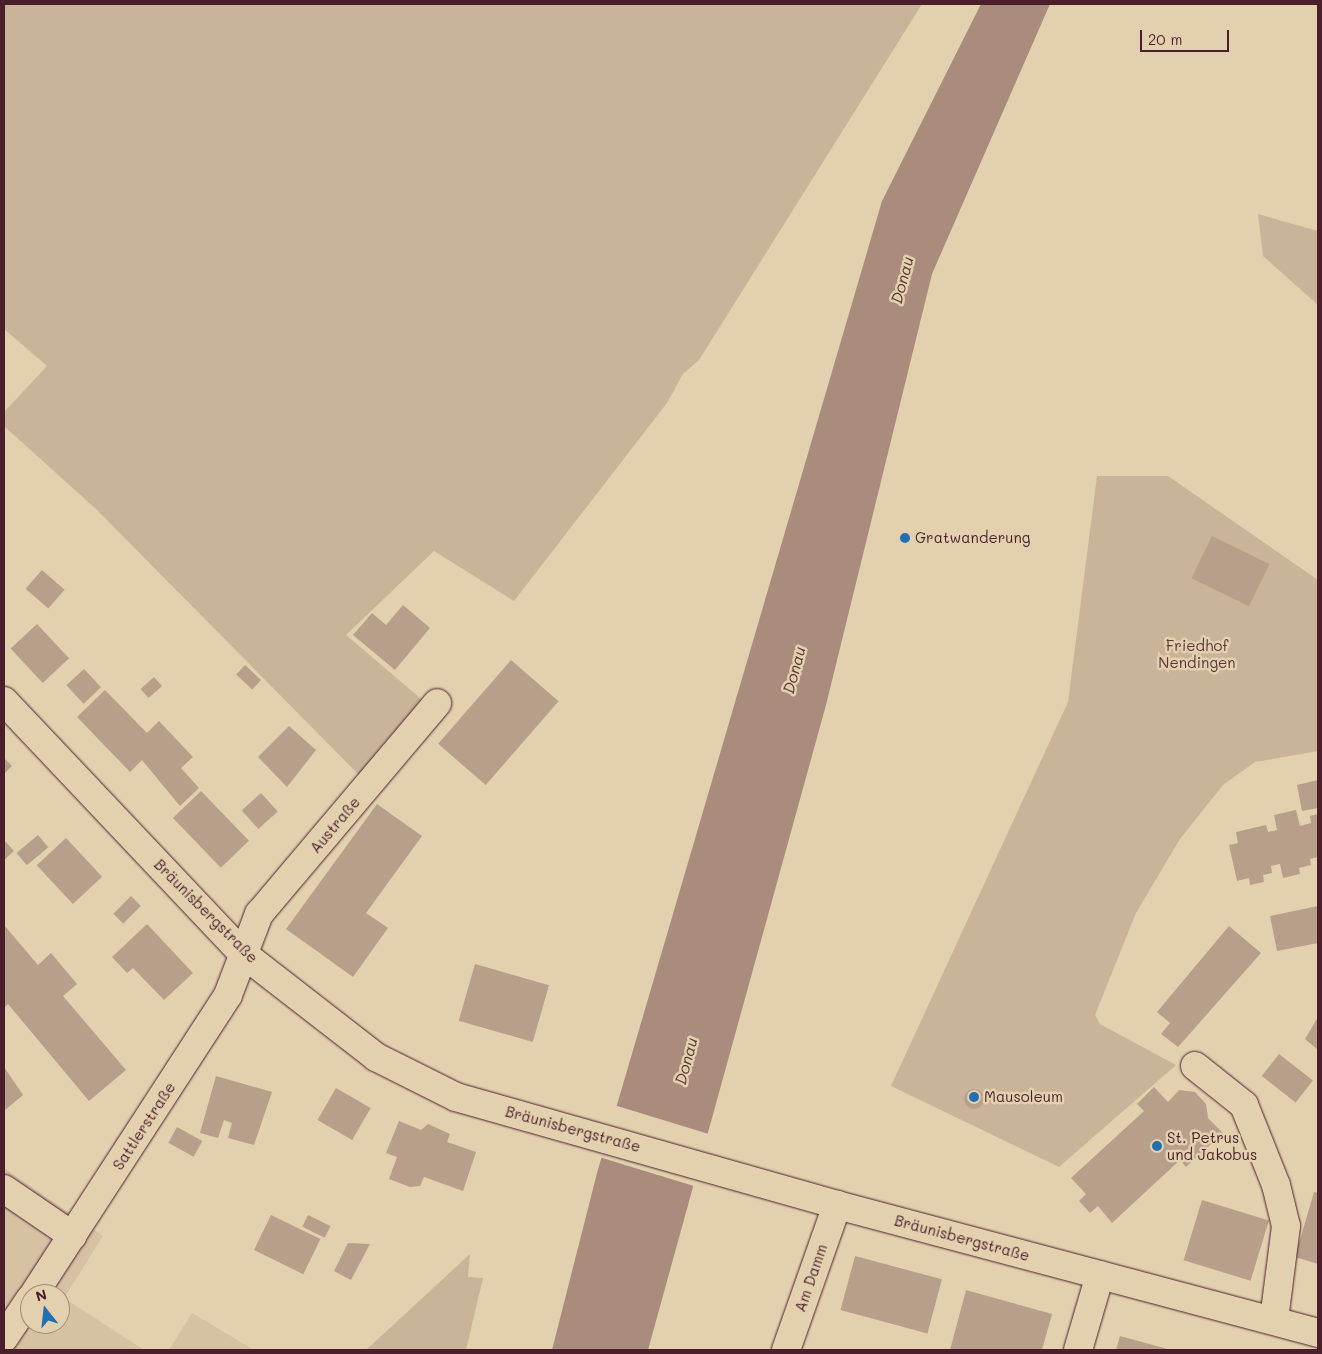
<!DOCTYPE html>
<meta charset="utf-8">
<style>
body{margin:0}
#map{position:relative;width:1322px;height:1354px;overflow:hidden;background:#e3d0ae;font-family:Mali,sans-serif}
div>[style]{position:absolute}
.built>*{inset:0;background:#d6c1a3}
.green>*{inset:0;background:#cab499}
.water>*{inset:0;background:#a98c7c}
.pier>*{inset:0;background:#e3d0ae;transform-origin:0 0}
.building>*{inset:0;background:#b89f8a;transform-origin:0 0}
.round{border-radius:50%}
.roads{filter:drop-shadow(0 0 1px #4a1f2b) drop-shadow(0 0 1px #4a1f2b)}
.street>*{height:28px;margin:-14px;padding:0 14px;transform-origin:14px;border-radius:14px;background:#e3d0ae}
.dots>*{width:14px;height:14px;translate:-50% -50%;box-sizing:border-box;border:2px solid #e3d0ae;border-radius:50%}
span{translate:-50% -50%;white-space:nowrap;text-align:center;line-height:1.15;-webkit-text-stroke:5px #e3d0ae;paint-order:stroke}
.poi-label{font-size:15px;color:#4a1f2b}
.left{translate:0 -50%;text-align:left}
.park-label{font-size:15px;color:#5d353c}
.street-label{font-size:15px;color:#4a1f2b}
.water-label{font-size:16px;color:#5d353b;font-style:italic}
.frame{position:absolute;inset:0;border:5px solid #4a1f2b;pointer-events:none}
.north{position:absolute;left:20px;top:1284px;width:50px;height:50px;box-sizing:border-box;background:#e3d0ae;border:1px solid #a6897a;border-radius:50%;rotate:344deg;font-size:14px;font-weight:700;line-height:20px;text-align:center;color:#4a1f2b}
.north::after{content:'';display:block;margin:auto;width:18px;height:22px;background:#1f6fb2;clip-path:polygon(50% 0,100% 100%,50% 72%,0 100%)}
.scale{position:absolute;left:1140px;top:30px;width:89px;height:22px;box-sizing:border-box;border:2px solid #4a1f2b;border-top:0;padding-left:6px;font-size:15px;line-height:18px;white-space:nowrap;color:#4a1f2b;-webkit-text-stroke:4px #e3d0ae;paint-order:stroke}
</style>
<div id="map">
<div class="built">
<div style="clip-path:polygon(evenodd,4px 1168px,103px 1236px,64px 1298px,144px 1350px,4px 1350px,4px 1168px,30px 1294px,60px 1294px,60px 1324px,30px 1324px,30px 1294px)"></div>
<div style="clip-path:polygon(192px 1313px,254px 1350px,169px 1350px)"></div>
</div>
<div class="green">
<div style="clip-path:polygon(4px 4px,922px 4px,699px 360px,683px 374px,667px 403px,514px 601px,434px 551px,346px 635px,426px 703px,360px 776px,97px 510px,4px 426px,4px 412px,47px 366px,4px 329px)"></div>
<div style="clip-path:polygon(1258px 214px,1318px 231px,1318px 305px,1263px 256px)"></div>
<div style="clip-path:polygon(1097px 476px,1168px 476px,1318px 580px,1318px 751px,1255px 762px,1223px 785px,1180px 839px,1136px 913px,1095px 1015px,1100px 1024px,1176px 1065px,1059px 1167px,891px 1086px,1068px 702px)"></div>
<div style="clip-path:polygon(470px 1254px,468px 1277px,483px 1278px,466px 1350px,366px 1350px)"></div>
</div>
<div class="water">
<div style="clip-path:polygon(981px 4px,1050px 4px,932px 274px,826px 705px,648px 1350px,552px 1350px,597px 1173px,882px 201px)"></div>
</div>
<div class="pier">
<div style="left:614px;top:1105px;width:100px;height:54px;rotate:17deg"></div>
</div>
<div class="building">
<div style="left:1212px;top:536px;width:64px;height:47px;rotate:26deg"></div>
<div style="left:42px;top:570px;width:30px;height:25px;rotate:41deg"></div>
<div style="clip-path:polygon(403px 605px,430px 628px,395px 670px,353px 635px,372px 613px,386px 625px)"></div>
<div style="left:37px;top:624px;width:47px;height:36px;rotate:47deg"></div>
<div style="left:511px;top:660px;width:63px;height:111px;rotate:41deg"></div>
<div style="left:245px;top:665px;width:22px;height:13px;rotate:43deg"></div>
<div style="left:84px;top:669px;width:25px;height:24px;rotate:47deg"></div>
<div style="left:154px;top:677px;width:12px;height:18px;rotate:48deg"></div>
<div style="clip-path:polygon(105px 690px,147px 733px,159px 721px,193px 757px,181px 768px,199px 788px,180px 806px,142px 760px,130px 772px,77px 717px)"></div>
<div style="clip-path:polygon(289px 726px,316px 750px,287px 787px,258px 757px)"></div>
<div style="clip-path:polygon(4px 758px,12px 766px,4px 774px)"></div>
<div style="clip-path:polygon(1318px 780px,1318px 808px,1302px 811px,1297px 785px)"></div>
<div style="left:201px;top:791px;width:69px;height:39px;rotate:46deg"></div>
<div style="left:261px;top:793px;width:25px;height:26px;rotate:48deg"></div>
<div style="clip-path:polygon(377px 804px,422px 836px,366px 913px,388px 928px,353px 977px,286px 929px)"></div>
<div style="clip-path:polygon(1296px 810px,1300px 826px,1311px 823px,1310px 816px,1318px 814px,1318px 857px,1310px 859px,1311px 865px,1299px 868px,1300px 874px,1283px 878px,1280px 864px,1271px 866px,1272px 873px,1263px 875px,1264px 882px,1250px 885px,1249px 878px,1237px 881px,1229px 845px,1238px 843px,1236px 832px,1266px 825px,1268px 832px,1277px 830px,1274px 815px)"></div>
<div style="left:38px;top:835px;width:16px;height:28px;rotate:50deg"></div>
<div style="left:66px;top:838px;width:53px;height:40px;rotate:47deg"></div>
<div style="clip-path:polygon(4px 840px,14px 851px,4px 860px)"></div>
<div style="left:131px;top:896px;width:14px;height:25px;rotate:45deg"></div>
<div style="clip-path:polygon(1318px 906px,1318px 943px,1277px 951px,1270px 916px)"></div>
<div style="clip-path:polygon(147px 924px,193px 973px,164px 1000px,133px 968px,127px 973px,112px 957px)"></div>
<div style="clip-path:polygon(4px 925px,38px 965px,51px 953px,77px 984px,63px 996px,126px 1070px,89px 1101px,8px 1004px,4px 1008px)"></div>
<div style="clip-path:polygon(1229px 926px,1261px 953px,1178px 1047px,1161px 1034px,1170px 1023px,1157px 1012px)"></div>
<div style="left:475px;top:964px;width:77px;height:59px;rotate:16deg"></div>
<div style="clip-path:polygon(1318px 1017px,1318px 1050px,1305px 1039px)"></div>
<div style="left:1279px;top:1054px;width:43px;height:28px;rotate:38deg"></div>
<div style="clip-path:polygon(4px 1067px,23px 1095px,4px 1111px)"></div>
<div style="clip-path:polygon(216px 1076px,272px 1092px,254px 1145px,228px 1138px,232px 1123px,224px 1120px,218px 1138px,200px 1133px)"></div>
<div style="clip-path:polygon(1154px 1087px,1168px 1102px,1179px 1090px,1195px 1092px,1206px 1104px,1208px 1118px,1223px 1133px,1186px 1167px,1180px 1160px,1112px 1223px,1098px 1206px,1090px 1213px,1079px 1201px,1086px 1194px,1071px 1178px,1144px 1111px,1137px 1104px)"></div>
<div style="left:336px;top:1088px;width:40px;height:37px;rotate:30deg"></div>
<div class="round" style="left:964px;top:1089px;width:20px;height:20px"></div>
<div style="clip-path:polygon(399px 1121px,421px 1130px,428px 1124px,450px 1134px,447px 1142px,476px 1152px,463px 1191px,424px 1177px,420px 1186px,410px 1187px,389px 1179px,397px 1157px,386px 1153px)"></div>
<div style="left:177px;top:1127px;width:29px;height:18px;rotate:29deg"></div>
<div style="clip-path:polygon(1314px 1192px,1318px 1193px,1318px 1264px,1295px 1257px)"></div>
<div style="left:1202px;top:1200px;width:70px;height:63px;rotate:17deg"></div>
<div style="left:271px;top:1215px;width:55px;height:39px;rotate:26deg"></div>
<div style="left:308px;top:1215px;width:25px;height:13px;rotate:26deg"></div>
<div style="clip-path:polygon(348px 1243px,370px 1244px,351px 1280px,334px 1271px)"></div>
<div style="left:855px;top:1256px;width:90px;height:56px;rotate:15deg"></div>
<div style="clip-path:polygon(966px 1290px,1052px 1314px,1042px 1350px,950px 1350px)"></div>
<div style="clip-path:polygon(1120px 1336px,1171px 1350px,1116px 1350px)"></div>
</div>
<div class="roads">
<div class="street">
<div style="left:4px;top:701px;width:347px;rotate:46.6deg"></div>
<div style="left:242px;top:953px;width:170px;rotate:37.8deg"></div>
<div style="left:376px;top:1057px;width:89px;rotate:26.6deg"></div>
<div style="left:456px;top:1097px;width:396px;rotate:15.8deg"></div>
<div style="left:837px;top:1205px;width:498px;rotate:14.9deg"></div>
<div style="left:1195px;top:1066px;width:63px;rotate:38.5deg"></div>
<div style="left:1244px;top:1105px;width:86px;rotate:68.2deg"></div>
<div style="left:1276px;top:1185px;width:42px;rotate:76.3deg"></div>
<div style="left:1286px;top:1226px;width:95px;rotate:97.3deg"></div>
<div style="left:4px;top:1189px;width:83px;rotate:34.3deg"></div>
<div style="left:34px;top:1294px;width:356px;rotate:-57deg"></div>
<div style="left:228px;top:995px;width:87px;rotate:-69.1deg"></div>
<div style="left:259px;top:914px;width:276px;rotate:-49.8deg"></div>
<div style="left:4px;top:1338px;width:47px;rotate:-56.3deg"></div>
<div style="left:786px;top:1350px;width:154px;rotate:-70.6deg"></div>
<div style="left:1078px;top:1350px;width:78px;rotate:-73.7deg"></div>
</div>
</div>
<div class="dots">
<div style="left:905px;top:538px;background:#1f6fb2"></div>
<div style="left:974px;top:1097px;background:#1f6fb2"></div>
<div style="left:1157px;top:1146px;background:#1f6fb2"></div>
</div>
<div class="poi-label">
<span class="left" style="left:915px;top:538px">Gratwanderung</span>
<span class="left" style="left:984px;top:1097px">Mausoleum</span>
<span class="left" style="left:1167px;top:1146px">St. Petrus<br>und Jakobus</span>
</div>
<div class="park-label">
<span style="left:1197px;top:654px">Friedhof<br>Nendingen</span>
</div>
<div class="street-label">
<span style="left:335px;top:825px;rotate:-50deg">Austraße</span>
<span style="left:206px;top:911px;rotate:45deg">Bräunisbergstraße</span>
<span style="left:144px;top:1126px;rotate:-57deg">Sattlerstraße</span>
<span style="left:573px;top:1129px;rotate:15deg">Bräunisbergstraße</span>
<span style="left:962px;top:1238px;rotate:15deg">Bräunisbergstraße</span>
<span style="left:811px;top:1278px;rotate:-71deg">Am Damm</span>
</div>
<div class="water-label">
<span style="left:902px;top:280px;rotate:-75deg">Donau</span>
<span style="left:794px;top:670px;rotate:-75deg">Donau</span>
<span style="left:686px;top:1061px;rotate:-75deg">Donau</span>
</div>
<div class="frame"></div>
<div class="north">N</div>
<div class="scale">20 m</div>
</div>
